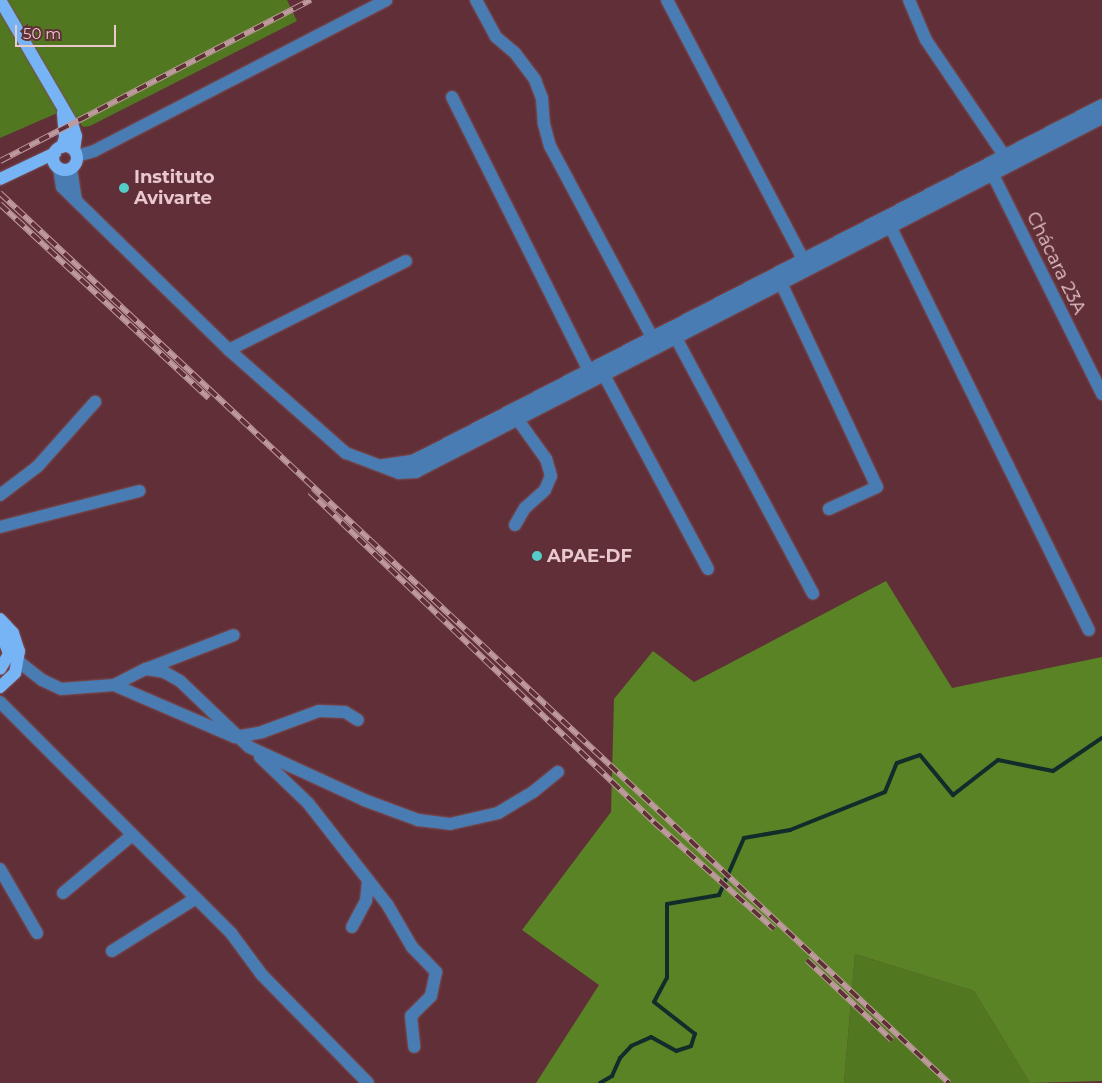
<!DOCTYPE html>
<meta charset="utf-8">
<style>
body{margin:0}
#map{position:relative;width:1102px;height:1083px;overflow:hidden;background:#612f37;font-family:Montserrat,sans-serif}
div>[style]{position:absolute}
.green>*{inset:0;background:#517821}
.forest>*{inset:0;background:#598325}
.stream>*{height:4px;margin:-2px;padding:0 2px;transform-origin:2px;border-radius:2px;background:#122c2b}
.roads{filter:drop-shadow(0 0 1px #7c4e55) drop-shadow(0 0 1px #7c4e55)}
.minor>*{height:12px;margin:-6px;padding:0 6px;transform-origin:6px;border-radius:6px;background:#487cb2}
.major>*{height:12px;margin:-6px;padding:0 6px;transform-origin:6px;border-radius:6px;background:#76b4f5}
.major>.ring{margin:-6px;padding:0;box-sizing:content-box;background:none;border:12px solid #76b4f5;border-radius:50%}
.rail>*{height:5.5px;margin-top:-2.75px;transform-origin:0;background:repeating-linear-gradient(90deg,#612f37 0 11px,#be999e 0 22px);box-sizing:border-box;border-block:1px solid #be999e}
.dots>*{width:14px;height:14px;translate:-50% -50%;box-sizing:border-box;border:2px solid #612f37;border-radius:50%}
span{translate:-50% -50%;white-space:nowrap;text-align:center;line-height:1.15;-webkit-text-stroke:4.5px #612f37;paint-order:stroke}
.poi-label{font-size:18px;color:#e9c9cd;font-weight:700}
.left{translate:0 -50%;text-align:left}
.street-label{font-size:18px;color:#e9c9cd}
.scale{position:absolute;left:15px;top:25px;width:101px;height:22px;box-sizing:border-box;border:2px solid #e9c9cd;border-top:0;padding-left:6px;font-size:15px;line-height:18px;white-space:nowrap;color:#e9c9cd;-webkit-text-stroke:4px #612f37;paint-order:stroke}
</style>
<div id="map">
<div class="green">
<div style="clip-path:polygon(0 0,287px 0,297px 21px,90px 126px,83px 127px,69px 108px,0 138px)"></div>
<div style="clip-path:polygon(855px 954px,974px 991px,1030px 1083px,844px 1083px)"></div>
</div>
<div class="forest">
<div style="clip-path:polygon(886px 581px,952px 688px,1102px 657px,1102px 1081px,1030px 1083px,974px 991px,855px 954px,844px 1083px,536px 1083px,599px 985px,522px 930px,611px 812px,614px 699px,653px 651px,694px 682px)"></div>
</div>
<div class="stream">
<div style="left:600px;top:1083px;width:14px;rotate:-30deg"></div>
<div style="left:612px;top:1076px;width:20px;rotate:-66deg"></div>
<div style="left:620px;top:1058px;width:16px;rotate:-47deg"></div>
<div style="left:631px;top:1046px;width:22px;rotate:-24deg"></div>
<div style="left:651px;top:1037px;width:29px;rotate:29deg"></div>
<div style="left:676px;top:1051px;width:16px;rotate:-18deg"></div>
<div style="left:691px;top:1046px;width:13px;rotate:-72deg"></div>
<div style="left:695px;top:1034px;width:52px;rotate:-142deg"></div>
<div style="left:654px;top:1002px;width:27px;rotate:-62deg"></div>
<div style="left:667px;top:978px;width:74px;rotate:-90deg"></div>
<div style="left:667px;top:904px;width:53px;rotate:-9.8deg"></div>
<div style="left:719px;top:895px;width:62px;rotate:-66.3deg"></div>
<div style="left:744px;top:838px;width:47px;rotate:-9.9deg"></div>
<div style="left:790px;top:830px;width:102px;rotate:-21.8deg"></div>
<div style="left:885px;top:792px;width:31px;rotate:-68deg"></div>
<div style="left:897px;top:763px;width:24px;rotate:-19deg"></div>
<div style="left:920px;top:755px;width:52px;rotate:50.5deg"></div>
<div style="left:953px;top:795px;width:57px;rotate:-37.9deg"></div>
<div style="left:998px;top:760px;width:56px;rotate:11.3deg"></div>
<div style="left:1053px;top:771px;width:59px;rotate:-34deg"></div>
</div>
<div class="roads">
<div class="minor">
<div style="left:476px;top:0;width:42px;rotate:61.6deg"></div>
<div style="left:496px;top:37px;width:25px;rotate:40deg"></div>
<div style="left:515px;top:53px;width:34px;rotate:53deg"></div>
<div style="left:535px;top:80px;width:19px;rotate:69deg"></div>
<div style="left:542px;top:98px;width:26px;rotate:86deg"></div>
<div style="left:544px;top:124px;width:23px;rotate:75deg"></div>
<div style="left:550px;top:146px;width:217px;rotate:61.9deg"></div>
<div style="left:667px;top:0;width:293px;rotate:62.3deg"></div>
<div style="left:909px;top:0;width:43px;rotate:67deg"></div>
<div style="left:926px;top:40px;width:139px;rotate:55.9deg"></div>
<div style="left:452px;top:97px;width:305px;rotate:63.4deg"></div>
<div style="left:77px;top:156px;width:18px;rotate:-16deg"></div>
<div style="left:94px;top:151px;width:329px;rotate:-27.3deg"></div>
<div style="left:59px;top:168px;width:19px;rotate:81deg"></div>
<div style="left:62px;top:187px;width:233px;rotate:44.3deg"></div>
<div style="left:229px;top:350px;width:156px;rotate:41.4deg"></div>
<div style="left:346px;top:453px;width:57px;rotate:20.7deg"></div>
<div style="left:399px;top:473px;width:17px;rotate:-3deg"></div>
<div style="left:416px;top:472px;width:772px;rotate:-27.3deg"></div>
<div style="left:71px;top:169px;width:31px;rotate:81deg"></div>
<div style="left:993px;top:175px;width:245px;rotate:63.5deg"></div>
<div style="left:891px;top:228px;width:448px;rotate:63.8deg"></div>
<div style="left:781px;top:283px;width:225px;rotate:64.8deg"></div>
<div style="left:877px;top:487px;width:53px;rotate:155.4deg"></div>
<div style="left:676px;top:338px;width:290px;rotate:61.8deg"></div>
<div style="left:229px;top:350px;width:198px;rotate:-26.7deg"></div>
<div style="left:604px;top:375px;width:220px;rotate:61.8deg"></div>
<div style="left:383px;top:465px;width:30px;rotate:-8deg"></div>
<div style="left:413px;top:461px;width:776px;rotate:-27.32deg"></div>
<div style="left:0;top:495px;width:48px;rotate:-37.3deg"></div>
<div style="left:38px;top:466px;width:86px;rotate:-48.3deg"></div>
<div style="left:515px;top:525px;width:20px;rotate:-60deg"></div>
<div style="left:525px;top:508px;width:27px;rotate:-42deg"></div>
<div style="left:545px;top:490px;width:15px;rotate:-67deg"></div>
<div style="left:551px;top:476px;width:18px;rotate:-106deg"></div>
<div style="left:546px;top:459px;width:48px;rotate:-125.7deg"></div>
<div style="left:0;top:527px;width:144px;rotate:-14.5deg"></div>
<div style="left:9px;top:654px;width:42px;rotate:38.2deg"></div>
<div style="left:42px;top:680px;width:21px;rotate:25deg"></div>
<div style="left:61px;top:689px;width:53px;rotate:-4.3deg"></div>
<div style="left:114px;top:685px;width:132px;rotate:23.3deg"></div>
<div style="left:235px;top:737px;width:27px;rotate:-10deg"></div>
<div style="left:262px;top:732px;width:61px;rotate:-20.2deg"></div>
<div style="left:319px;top:711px;width:26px;rotate:2deg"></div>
<div style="left:345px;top:712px;width:15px;rotate:32deg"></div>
<div style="left:146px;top:669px;width:18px;rotate:9deg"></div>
<div style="left:164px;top:672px;width:18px;rotate:29deg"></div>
<div style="left:180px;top:681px;width:95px;rotate:43.7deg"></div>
<div style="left:249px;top:747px;width:127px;rotate:24.7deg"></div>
<div style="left:364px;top:800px;width:58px;rotate:20.3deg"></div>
<div style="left:418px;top:820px;width:32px;rotate:7deg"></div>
<div style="left:450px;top:824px;width:49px;rotate:-12.9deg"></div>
<div style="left:498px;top:813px;width:41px;rotate:-31deg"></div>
<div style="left:533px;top:792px;width:32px;rotate:-39deg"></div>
<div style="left:114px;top:685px;width:36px;rotate:-27deg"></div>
<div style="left:146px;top:669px;width:94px;rotate:-21.1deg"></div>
<div style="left:0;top:702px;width:327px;rotate:45deg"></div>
<div style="left:231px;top:933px;width:52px;rotate:53.6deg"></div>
<div style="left:262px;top:975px;width:151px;rotate:45.5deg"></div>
<div style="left:260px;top:757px;width:66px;rotate:43.8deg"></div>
<div style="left:308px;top:803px;width:128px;rotate:52deg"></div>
<div style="left:387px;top:904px;width:50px;rotate:59.8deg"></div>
<div style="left:412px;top:947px;width:35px;rotate:46deg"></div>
<div style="left:436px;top:972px;width:25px;rotate:102deg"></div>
<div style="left:431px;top:996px;width:28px;rotate:135deg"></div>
<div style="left:411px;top:1016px;width:31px;rotate:84deg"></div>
<div style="left:0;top:869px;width:74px;rotate:60deg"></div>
<div style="left:63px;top:893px;width:89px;rotate:-40deg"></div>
<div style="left:352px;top:927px;width:30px;rotate:-62deg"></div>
<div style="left:366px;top:901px;width:19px;rotate:-84deg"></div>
<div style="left:112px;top:951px;width:98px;rotate:-32.1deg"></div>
</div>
<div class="major">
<div style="left:0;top:0;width:143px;rotate:59.7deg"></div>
<div style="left:72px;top:123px;width:14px;rotate:73deg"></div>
<div style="left:76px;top:136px;width:14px;rotate:98deg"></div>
<div class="ring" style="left:53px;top:146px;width:12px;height:12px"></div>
<div style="left:62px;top:147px;width:10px;rotate:-73deg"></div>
<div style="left:65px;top:137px;width:24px;rotate:-95deg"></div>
<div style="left:0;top:179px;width:61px;rotate:-25.3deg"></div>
<div style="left:0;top:619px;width:19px;rotate:47deg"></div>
<div style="left:13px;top:633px;width:19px;rotate:72deg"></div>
<div style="left:19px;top:651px;width:22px;rotate:100deg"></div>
<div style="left:15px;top:673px;width:21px;rotate:137deg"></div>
<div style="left:0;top:630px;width:26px;rotate:69deg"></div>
<div style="left:9px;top:654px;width:17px;rotate:121deg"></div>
</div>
</div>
<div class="rail">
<div style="left:0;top:161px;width:350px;rotate:-27.4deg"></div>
<div style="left:0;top:193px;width:1301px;rotate:43.16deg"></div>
<div style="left:0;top:204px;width:285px;rotate:42.9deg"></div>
<div style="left:310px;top:492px;width:477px;rotate:43.8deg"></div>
<div style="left:654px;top:822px;width:161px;rotate:41.7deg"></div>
<div style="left:807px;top:960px;width:117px;rotate:43.3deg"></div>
</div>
<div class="dots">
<div style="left:124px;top:188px;background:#54cdc7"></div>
<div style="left:537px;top:556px;background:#54cdc7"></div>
</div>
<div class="poi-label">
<span class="left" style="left:134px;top:188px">Instituto<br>Avivarte</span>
<span class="left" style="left:547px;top:556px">APAE-DF</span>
</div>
<div class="street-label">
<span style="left:1056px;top:263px;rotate:64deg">Chácara 23A</span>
</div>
<div class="scale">50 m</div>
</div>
